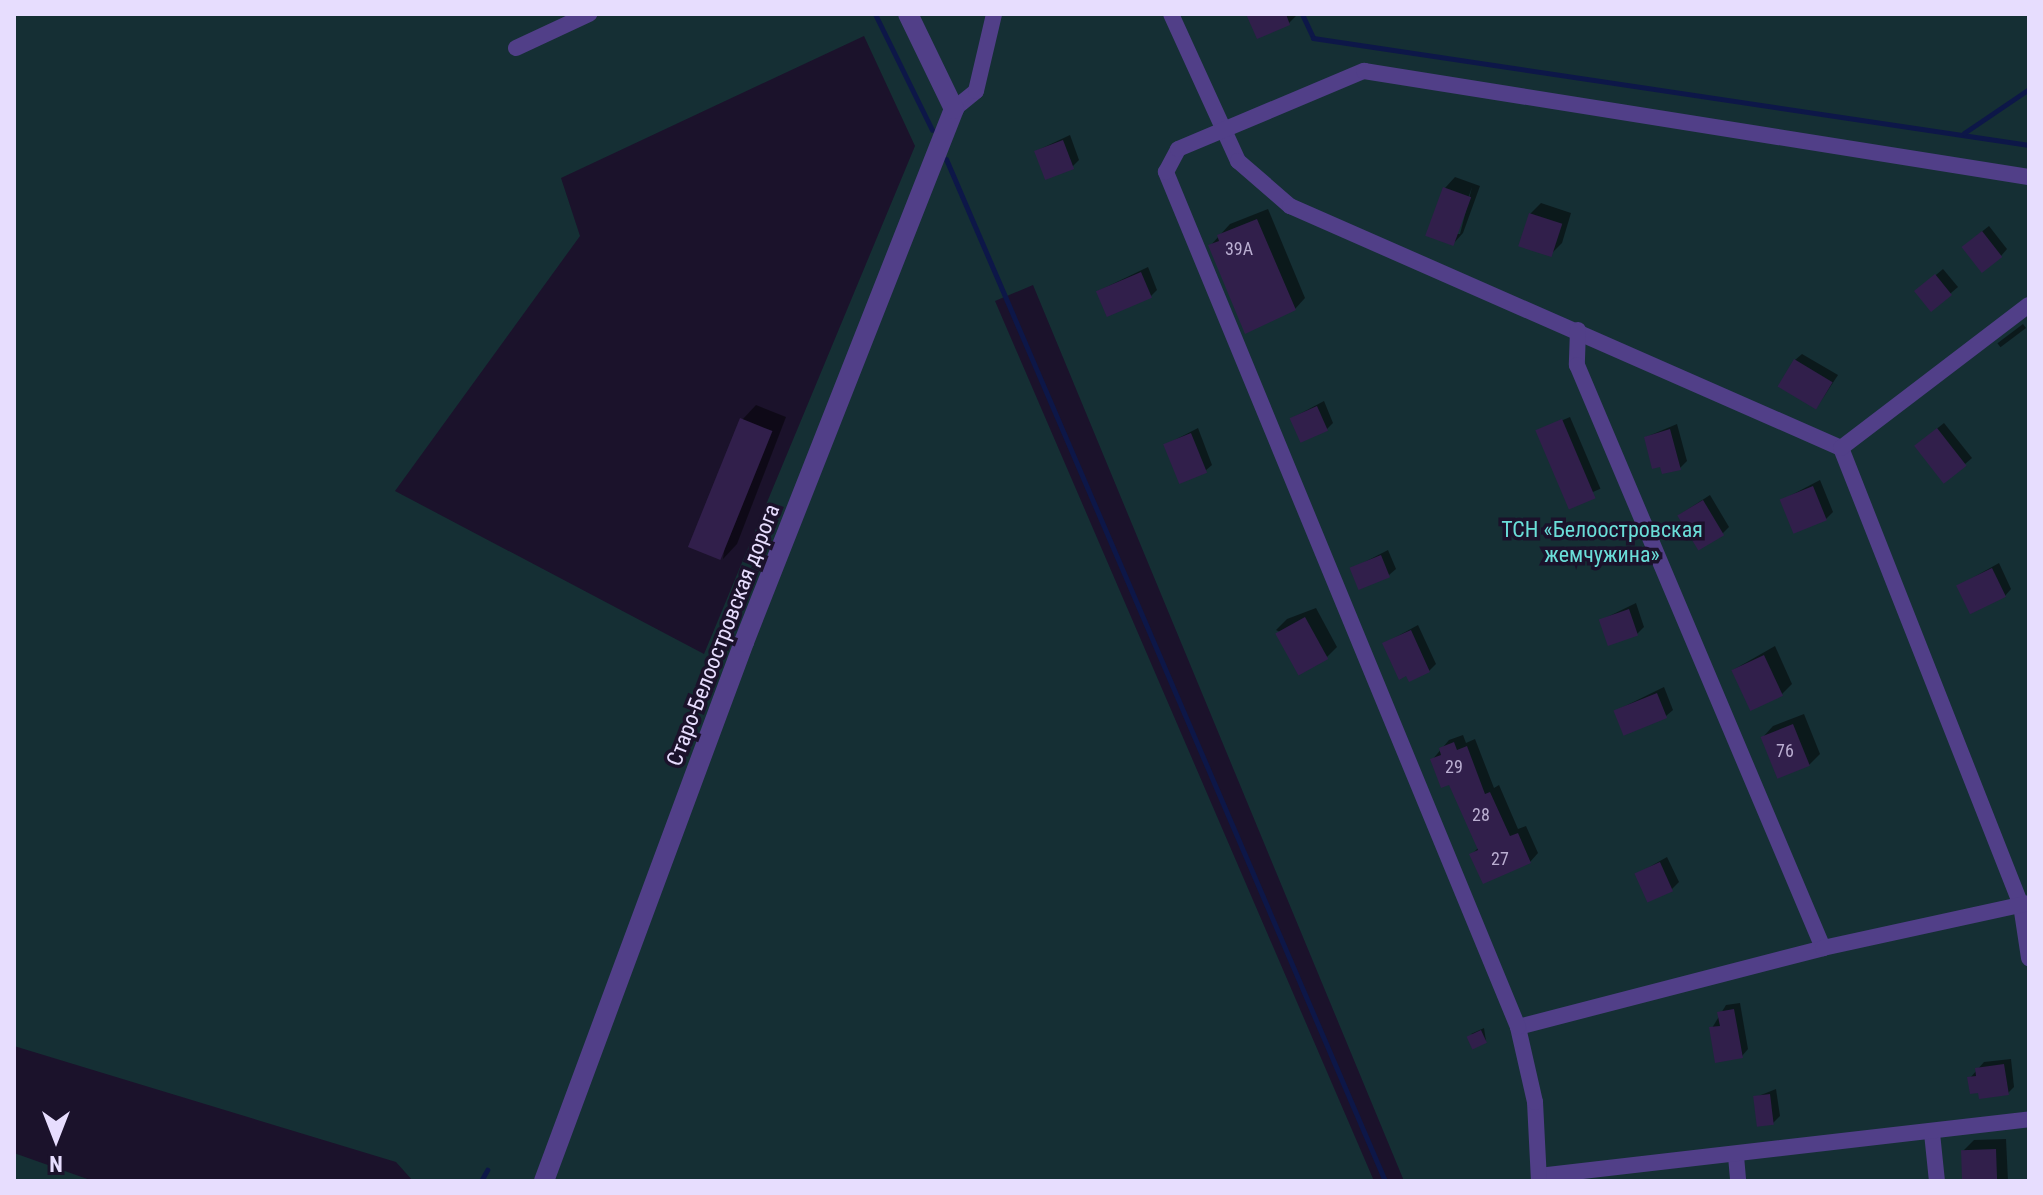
<!DOCTYPE html>
<meta charset="utf-8">
<style>
body{margin:0}
#map{position:relative;width:2043px;height:1195px;overflow:hidden;background:#1b122b;font-family:"Roboto Condensed",sans-serif}
div>[style]{position:absolute}
.green>*{inset:0;background:#152f34}
.shadow>*{inset:0;background:#0007;transform-origin:0 0}
.stream>*{height:5px;margin:-2.5px;padding:0 2.5px;transform-origin:2.5px;border-radius:2.5px;background:#0d1748}
.building>*{inset:0;background:#311f4b;transform-origin:0 0}
.minor>*{height:16px;margin:-8px;padding:0 8px;transform-origin:8px;border-radius:8px;background:#513f88}
.tertiary>*{height:20px;margin:-10px;padding:0 10px;transform-origin:10px;border-radius:10px;background:#513f88}
span{translate:-50% -50%;white-space:nowrap;text-align:center;line-height:1.15;-webkit-text-stroke:7px #1b122b;paint-order:stroke}
.number-label{font-size:18px;color:#baaed1}
.number-label span{-webkit-text-stroke-width:0}
.park-label{font-size:22px;color:#6addd8}
.street-label{font-size:22px;color:#e7ddfe}
.frame{position:absolute;inset:0;border:16px solid #e7ddfe;pointer-events:none}
.north{position:absolute;left:16px;top:1099px;width:80px;height:80px;-webkit-text-stroke:6px #1b122b;paint-order:stroke;rotate:180deg;font-size:22px;font-weight:700;line-height:32px;text-align:center;color:#e7ddfe}
.north::after{content:'';display:block;margin:auto;width:28px;height:36px;background:#e7ddfe;clip-path:polygon(50% 0,100% 100%,50% 72%,0 100%)}
</style>
<div id="map">
<div class="green">
<div style="clip-path:polygon(evenodd,14px 14px,2029px 14px,2029px 1181px,1404px 1181px,1033px 285px,995px 301px,1374px 1181px,413px 1181px,396px 1162px,14px 1046px,14px 14px,864px 36px,915px 146px,704px 654px,395px 491px,580px 236px,561px 178px,864px 36px)"></div>
<div style="clip-path:polygon(14px 1153px,93px 1181px,14px 1181px)"></div>
</div>
<div class="shadow">
<div style="clip-path:polygon(1248px 14px,1295px 14px,1296px 16px,1289px 23px)"></div>
<div style="clip-path:polygon(1070px 135px,1079px 160px,1072px 167px,1036px 151px)"></div>
<div style="clip-path:polygon(evenodd,1455px 177px,1480px 186px,1463px 233px,1453px 244px,1445px 188px,1455px 177px,1472px 187px,1460px 234px,1456px 234px,1472px 187px)"></div>
<div style="clip-path:polygon(1541px 203px,1571px 213px,1562px 243px,1551px 254px,1530px 214px)"></div>
<div style="clip-path:polygon(1268px 209px,1305px 298px,1295px 309px,1210px 246px,1230px 224px)"></div>
<div style="clip-path:polygon(1989px 226px,2007px 249px,2001px 256px,1970px 241px)"></div>
<div style="clip-path:polygon(1148px 267px,1157px 290px,1151px 296px,1098px 291px)"></div>
<div style="clip-path:polygon(1943px 269px,1958px 287px,1931px 310px,1924px 285px)"></div>
<div style="left:2023px;top:324px;width:5px;height:32px;rotate:53deg"></div>
<div style="clip-path:polygon(1802px 354px,1838px 375px,1817px 407px,1795px 360px)"></div>
<div style="clip-path:polygon(1324px 401px,1333px 423px,1326px 430px,1292px 418px)"></div>
<div style="clip-path:polygon(756px 405px,786px 417px,737px 544px,723px 559px,742px 420px)"></div>
<div style="left:1570px;top:417px;width:78px;height:35px;rotate:67deg"></div>
<div style="clip-path:polygon(1944px 423px,1972px 458px,1965px 464px,1924px 439px)"></div>
<div style="clip-path:polygon(1677px 424px,1687px 461px,1680px 468px,1646px 437px)"></div>
<div style="clip-path:polygon(1198px 428px,1212px 465px,1205px 471px,1165px 445px)"></div>
<div style="clip-path:polygon(1820px 480px,1833px 512px,1826px 519px,1782px 500px)"></div>
<div style="clip-path:polygon(1710px 495px,1729px 527px,1722px 534px,1679px 515px)"></div>
<div style="clip-path:polygon(1388px 550px,1396px 569px,1389px 575px,1353px 568px)"></div>
<div style="clip-path:polygon(1999px 563px,2011px 589px,2005px 596px,1958px 586px)"></div>
<div style="clip-path:polygon(1636px 603px,1644px 627px,1637px 634px,1601px 620px)"></div>
<div style="clip-path:polygon(1316px 608px,1337px 647px,1327px 657px,1276px 630px,1287px 619px)"></div>
<div style="clip-path:polygon(1418px 625px,1436px 664px,1429px 671px,1385px 643px)"></div>
<div style="clip-path:polygon(1775px 646px,1792px 684px,1782px 694px,1733px 670px)"></div>
<div style="clip-path:polygon(1664px 687px,1673px 710px,1666px 716px,1615px 711px)"></div>
<div style="clip-path:polygon(1804px 714px,1820px 754px,1809px 765px,1763px 737px,1773px 726px)"></div>
<div style="clip-path:polygon(1463px 735px,1466px 743px,1475px 739px,1494px 788px,1499px 785px,1518px 829px,1526px 826px,1538px 853px,1530px 862px,1472px 854px,1479px 847px,1450px 783px,1432px 760px,1449px 740px)"></div>
<div style="clip-path:polygon(1667px 857px,1679px 882px,1672px 889px,1637px 874px)"></div>
<div style="clip-path:polygon(1740px 1003px,1748px 1049px,1742px 1056px,1712px 1028px,1726px 1005px)"></div>
<div style="clip-path:polygon(1484px 1028px,1486px 1041px,1471px 1034px)"></div>
<div style="clip-path:polygon(2011px 1059px,2014px 1087px,2008px 1093px,1970px 1078px,1984px 1062px)"></div>
<div style="clip-path:polygon(1776px 1089px,1780px 1116px,1773px 1123px,1756px 1097px)"></div>
<div style="clip-path:polygon(2006px 1139px,2008px 1181px,1965px 1181px,1963px 1151px,1974px 1140px)"></div>
</div>
<div class="stream">
<div style="left:875px;top:14px;width:129px;rotate:63.8deg"></div>
<div style="left:1302px;top:14px;width:26px;rotate:65deg"></div>
<div style="left:1313px;top:38px;width:724px;rotate:8.5deg"></div>
<div style="left:1964px;top:133px;width:78px;rotate:-34.1deg"></div>
<div style="left:946px;top:159px;width:1112px;rotate:66.75deg"></div>
<div style="left:481px;top:1181px;width:13px;rotate:-61deg"></div>
</div>
<div class="building">
<div style="clip-path:polygon(1246px 14px,1286px 14px,1290px 25px,1257px 39px)"></div>
<div style="left:1063px;top:140px;width:31px;height:31px;rotate:69deg"></div>
<div style="left:1443px;top:187px;width:30px;height:52px;rotate:20deg"></div>
<div style="left:1529px;top:213px;width:35px;height:35px;rotate:18deg"></div>
<div style="clip-path:polygon(1257px 219px,1296px 310px,1245px 334px,1208px 245px,1219px 241px,1217px 235px)"></div>
<div style="left:1982px;top:231px;width:33px;height:26px;rotate:52deg"></div>
<div style="left:1141px;top:272px;width:28px;height:49px;rotate:67deg"></div>
<div style="left:1935px;top:274px;width:27px;height:27px;rotate:51deg"></div>
<div style="left:1794px;top:359px;width:45px;height:32px;rotate:31deg"></div>
<div style="left:1317px;top:406px;width:27px;height:30px;rotate:66deg"></div>
<div style="left:740px;top:418px;width:35px;height:139px;rotate:22deg"></div>
<div style="left:1562px;top:419px;width:86px;height:29px;rotate:67deg"></div>
<div style="left:1937px;top:428px;width:48px;height:29px;rotate:52deg"></div>
<div style="clip-path:polygon(1670px 429px,1681px 470px,1662px 474px,1660px 467px,1652px 469px,1644px 437px)"></div>
<div style="left:1191px;top:433px;width:43px;height:30px;rotate:68deg"></div>
<div style="left:1813px;top:486px;width:37px;height:36px;rotate:68deg"></div>
<div style="left:1703px;top:500px;width:41px;height:30px;rotate:59deg"></div>
<div style="left:1381px;top:555px;width:24px;height:34px;rotate:68deg"></div>
<div style="left:1992px;top:568px;width:32px;height:40px;rotate:64deg"></div>
<div style="left:1629px;top:609px;width:28px;height:32px;rotate:71deg"></div>
<div style="left:1305px;top:617px;width:48px;height:34px;rotate:61deg"></div>
<div style="clip-path:polygon(1411px 630px,1430px 672px,1409px 682px,1406px 676px,1399px 680px,1382px 643px)"></div>
<div style="left:1764px;top:655px;width:45px;height:36px;rotate:65deg"></div>
<div style="left:1657px;top:693px;width:27px;height:47px;rotate:68deg"></div>
<div style="left:1793px;top:724px;width:45px;height:35px;rotate:68deg"></div>
<div style="clip-path:polygon(1454px 742px,1457px 750px,1467px 746px,1485px 794px,1490px 792px,1510px 836px,1518px 833px,1531px 863px,1483px 884px,1469px 854px,1478px 850px,1449px 785px,1441px 788px,1430px 759px,1441px 755px,1439px 748px)"></div>
<div style="left:1660px;top:862px;width:32px;height:28px;rotate:66deg"></div>
<div style="clip-path:polygon(1734px 1009px,1743px 1058px,1715px 1063px,1709px 1027px,1720px 1026px,1717px 1012px)"></div>
<div style="left:1481px;top:1030px;width:14px;height:16px;rotate:65deg"></div>
<div style="clip-path:polygon(2004px 1064px,2009px 1095px,1979px 1099px,1978px 1093px,1970px 1094px,1967px 1077px,1976px 1076px,1975px 1068px)"></div>
<div style="left:1770px;top:1094px;width:31px;height:17px;rotate:83deg"></div>
<div style="left:1996px;top:1149px;width:32px;height:35px;rotate:88deg"></div>
</div>
<div class="minor">
<div style="left:1171px;top:14px;width:162px;rotate:65.5deg"></div>
<div style="left:1238px;top:161px;width:69px;rotate:40.9deg"></div>
<div style="left:1290px;top:206px;width:602px;rotate:23.71deg"></div>
<div style="left:1841px;top:448px;width:491px;rotate:68.5deg"></div>
<div style="left:2021px;top:905px;width:54px;rotate:81.4deg"></div>
<div style="left:516px;top:48px;width:81px;rotate:-25deg"></div>
<div style="left:954px;top:109px;width:28px;rotate:-39deg"></div>
<div style="left:976px;top:91px;width:79px;rotate:-76.8deg"></div>
<div style="left:1578px;top:330px;width:35px;rotate:92deg"></div>
<div style="left:1577px;top:365px;width:633px;rotate:67.12deg"></div>
<div style="left:1841px;top:448px;width:236px;rotate:-37.3deg"></div>
<div style="left:1518px;top:1027px;width:315px;rotate:-14.5deg"></div>
<div style="left:1823px;top:948px;width:211px;rotate:-12.3deg"></div>
<div style="left:1932px;top:1133px;width:48px;rotate:84.1deg"></div>
<div style="left:1736px;top:1156px;width:25px;rotate:85deg"></div>
<div style="left:1539px;top:1176px;width:493px;rotate:-6.6deg"></div>
<div style="left:1539px;top:1181px;width:79px;rotate:-92.9deg"></div>
<div style="left:1535px;top:1102px;width:77px;rotate:-102.8deg"></div>
<div style="left:1518px;top:1027px;width:925px;rotate:-112.38deg"></div>
<div style="left:1166px;top:172px;width:26px;rotate:-62deg"></div>
<div style="left:1178px;top:149px;width:202px;rotate:-22.8deg"></div>
<div style="left:1364px;top:71px;width:673px;rotate:9.06deg"></div>
</div>
<div class="tertiary">
<div style="left:544px;top:1181px;width:575px;rotate:-69.64deg"></div>
<div style="left:744px;top:642px;width:573px;rotate:-68.5deg"></div>
<div style="left:954px;top:109px;width:106px;rotate:-115.8deg"></div>
</div>
<div class="number-label">
<span style="left:1239px;top:249px">39А</span>
<span style="left:1785px;top:751px">76</span>
<span style="left:1454px;top:767px">29</span>
<span style="left:1481px;top:815px">28</span>
<span style="left:1500px;top:859px">27</span>
</div>
<div class="park-label">
<span style="left:1602px;top:542px">ТСН «Белоостровская<br>жемчужина»</span>
</div>
<div class="street-label">
<span style="left:723px;top:635px;rotate:-69deg">Старо-Белоостровская дорога</span>
</div>
<div class="frame"></div>
<div class="north">N</div>
</div>
